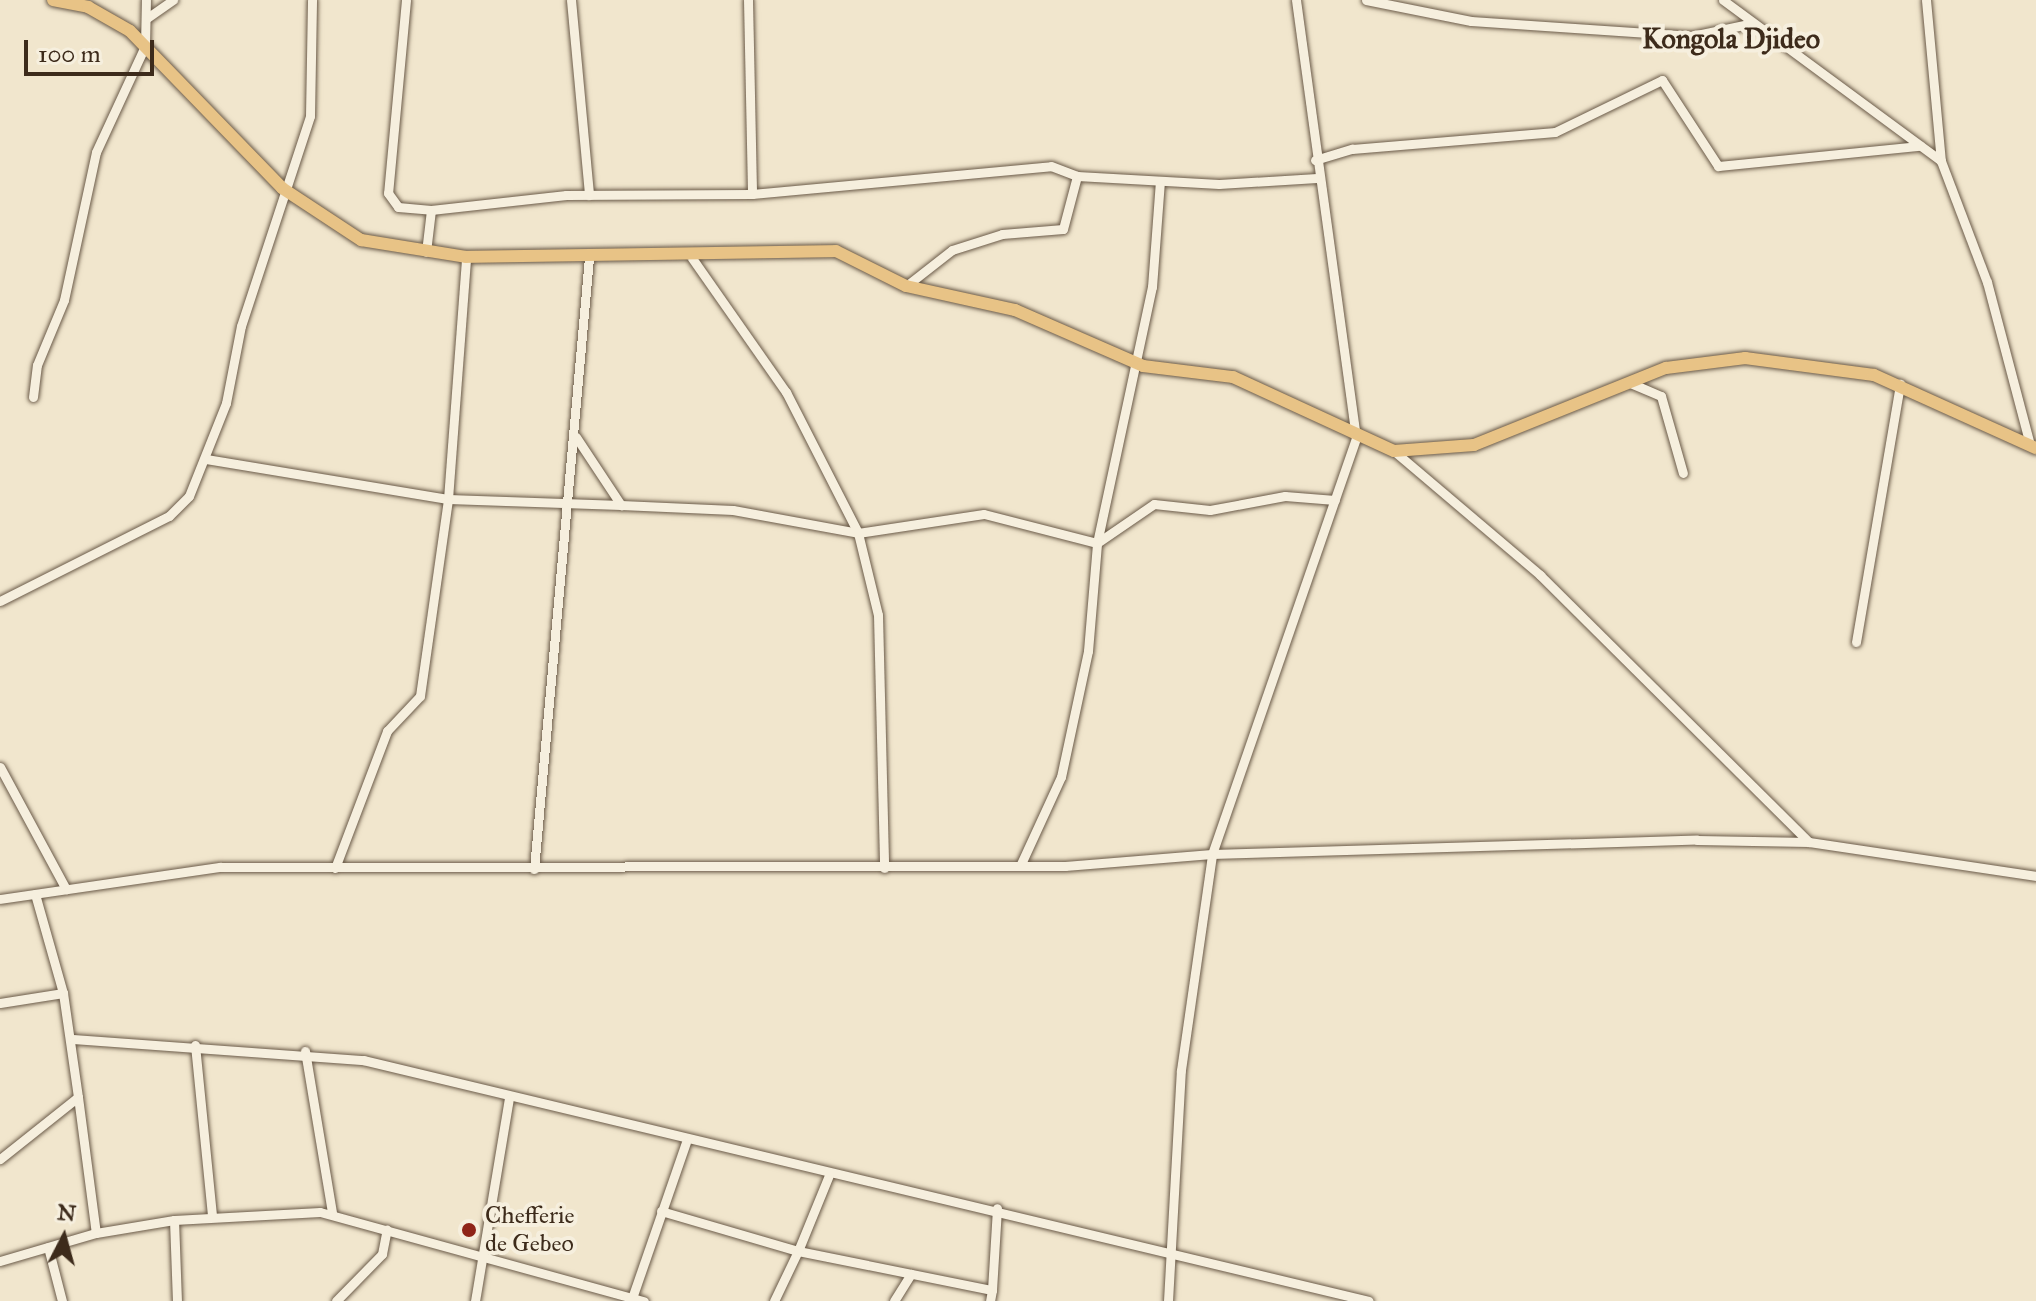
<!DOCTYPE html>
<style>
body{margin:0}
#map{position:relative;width:2036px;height:1301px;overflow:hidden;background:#f1e6cd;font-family:"IM FELL Great Primer",serif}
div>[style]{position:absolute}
.roads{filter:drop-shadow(0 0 2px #6a5a48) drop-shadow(0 0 2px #6a5a48)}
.minor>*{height:9px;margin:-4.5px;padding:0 4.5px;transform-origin:4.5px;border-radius:4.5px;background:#f6efde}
.major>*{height:12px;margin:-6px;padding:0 6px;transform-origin:6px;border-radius:6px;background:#e8c386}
.dots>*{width:22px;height:22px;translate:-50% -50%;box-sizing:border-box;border:4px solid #f6efde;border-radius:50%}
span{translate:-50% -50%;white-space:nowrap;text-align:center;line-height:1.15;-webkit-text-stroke:8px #f6efde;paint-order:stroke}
.poi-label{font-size:24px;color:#3d2b1b}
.left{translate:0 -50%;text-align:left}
.quarter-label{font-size:28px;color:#3d2b1b;font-weight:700}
.north{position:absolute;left:24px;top:1197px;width:80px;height:80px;-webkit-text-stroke:6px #f6efde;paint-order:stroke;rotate:6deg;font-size:22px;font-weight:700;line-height:32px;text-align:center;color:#3d2b1b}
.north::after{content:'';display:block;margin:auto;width:28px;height:36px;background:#3d2b1b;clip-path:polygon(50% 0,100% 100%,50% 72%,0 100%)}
.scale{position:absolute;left:24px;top:40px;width:130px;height:36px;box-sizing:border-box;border:4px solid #3d2b1b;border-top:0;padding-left:10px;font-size:24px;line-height:28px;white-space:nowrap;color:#3d2b1b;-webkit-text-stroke:6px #f6efde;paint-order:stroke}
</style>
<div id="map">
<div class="roads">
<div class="minor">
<div style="left:406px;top:0;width:194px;rotate:95.3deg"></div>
<div style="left:388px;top:193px;width:17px;rotate:54deg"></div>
<div style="left:398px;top:207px;width:33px;rotate:5deg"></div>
<div style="left:431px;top:210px;width:42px;rotate:96.8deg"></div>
<div style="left:571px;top:0;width:196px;rotate:84.7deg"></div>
<div style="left:748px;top:0;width:194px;rotate:88.8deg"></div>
<div style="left:1366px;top:0;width:107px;rotate:11.3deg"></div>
<div style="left:1471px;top:21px;width:222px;rotate:3.9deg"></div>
<div style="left:1692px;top:36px;width:57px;rotate:-12.1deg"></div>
<div style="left:1723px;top:0;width:271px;rotate:36.4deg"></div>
<div style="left:1926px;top:0;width:162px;rotate:84.7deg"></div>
<div style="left:1941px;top:161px;width:129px;rotate:69.2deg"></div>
<div style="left:1987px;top:282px;width:164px;rotate:75.2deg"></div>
<div style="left:147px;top:18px;width:32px;rotate:-35deg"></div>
<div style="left:1315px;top:160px;width:39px;rotate:-17deg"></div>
<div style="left:1352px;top:149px;width:204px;rotate:-4.8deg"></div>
<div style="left:1555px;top:132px;width:119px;rotate:-25.9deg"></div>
<div style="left:1662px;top:80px;width:103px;rotate:56.9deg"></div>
<div style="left:1718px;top:166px;width:203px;rotate:-5.7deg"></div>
<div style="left:431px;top:210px;width:136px;rotate:-6.3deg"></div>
<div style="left:566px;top:195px;width:186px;rotate:-0.3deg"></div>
<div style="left:752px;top:194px;width:300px;rotate:-5.3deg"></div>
<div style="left:1051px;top:166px;width:28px;rotate:21deg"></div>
<div style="left:1077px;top:176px;width:142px;rotate:3.2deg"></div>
<div style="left:1219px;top:184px;width:98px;rotate:-3.5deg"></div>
<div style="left:692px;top:258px;width:164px;rotate:55deg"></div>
<div style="left:786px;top:392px;width:158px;rotate:62.9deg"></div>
<div style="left:858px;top:533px;width:84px;rotate:76.3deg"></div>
<div style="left:878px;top:615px;width:253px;rotate:88.6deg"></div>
<div style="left:906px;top:286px;width:58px;rotate:-38deg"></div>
<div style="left:952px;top:250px;width:52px;rotate:-17.7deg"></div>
<div style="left:1002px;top:234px;width:61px;rotate:-4.7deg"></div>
<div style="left:1063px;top:229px;width:55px;rotate:-75.2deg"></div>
<div style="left:1628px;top:382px;width:36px;rotate:23deg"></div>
<div style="left:1661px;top:396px;width:80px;rotate:74.1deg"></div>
<div style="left:33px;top:397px;width:32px;rotate:-83deg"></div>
<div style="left:37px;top:365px;width:70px;rotate:-67.4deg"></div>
<div style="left:64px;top:300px;width:151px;rotate:-77.8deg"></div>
<div style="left:96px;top:152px;width:117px;rotate:-65.2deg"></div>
<div style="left:145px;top:46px;width:46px;rotate:-88.8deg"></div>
<div style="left:576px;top:437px;width:82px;rotate:56.5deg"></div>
<div style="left:621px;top:505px;width:112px;rotate:2.6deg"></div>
<div style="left:733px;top:510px;width:127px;rotate:10.4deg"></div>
<div style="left:858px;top:533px;width:127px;rotate:-8.6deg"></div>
<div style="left:984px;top:514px;width:117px;rotate:14.4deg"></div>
<div style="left:1097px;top:543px;width:69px;rotate:-34.4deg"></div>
<div style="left:1154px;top:504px;width:56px;rotate:6.1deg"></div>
<div style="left:1210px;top:510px;width:76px;rotate:-10.6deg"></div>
<div style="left:1285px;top:496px;width:50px;rotate:4.6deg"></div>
<div style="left:1394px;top:451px;width:192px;rotate:40.3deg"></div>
<div style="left:1540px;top:575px;width:379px;rotate:44.8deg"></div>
<div style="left:206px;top:459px;width:245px;rotate:9.4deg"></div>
<div style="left:448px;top:499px;width:173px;rotate:2deg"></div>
<div style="left:0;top:601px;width:189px;rotate:-26.7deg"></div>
<div style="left:169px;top:516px;width:28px;rotate:-45deg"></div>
<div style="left:189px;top:496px;width:100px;rotate:-68.3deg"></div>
<div style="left:226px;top:403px;width:78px;rotate:-79deg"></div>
<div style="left:241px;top:326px;width:221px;rotate:-71.8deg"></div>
<div style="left:310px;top:116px;width:116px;rotate:-89deg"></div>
<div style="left:1856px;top:642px;width:262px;rotate:-80.3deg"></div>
<div style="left:0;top:767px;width:139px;rotate:61.6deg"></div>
<div style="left:1020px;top:866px;width:98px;rotate:-65.3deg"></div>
<div style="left:1061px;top:777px;width:129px;rotate:-77.9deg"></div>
<div style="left:1088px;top:651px;width:108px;rotate:-85.2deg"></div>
<div style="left:1097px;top:543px;width:262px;rotate:-77.9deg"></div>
<div style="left:1152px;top:287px;width:106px;rotate:-85.7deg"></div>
<div style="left:335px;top:868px;width:147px;rotate:-69.2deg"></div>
<div style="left:387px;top:731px;width:48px;rotate:-46.7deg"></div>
<div style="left:420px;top:696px;width:199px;rotate:-81.9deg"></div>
<div style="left:448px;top:499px;width:243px;rotate:-85.7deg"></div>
<div style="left:534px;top:869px;width:613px;rotate:-84.86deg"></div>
<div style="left:35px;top:894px;width:103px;rotate:74.2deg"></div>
<div style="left:0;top:899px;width:222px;rotate:-8.3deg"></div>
<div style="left:220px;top:867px;width:845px;rotate:-0.07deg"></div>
<div style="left:1065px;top:866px;width:147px;rotate:-4.7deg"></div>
<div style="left:1212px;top:854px;width:485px;rotate:-1.7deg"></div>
<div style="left:1697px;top:840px;width:112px;rotate:1deg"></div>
<div style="left:1809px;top:842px;width:230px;rotate:8.5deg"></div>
<div style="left:0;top:1003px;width:64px;rotate:-9deg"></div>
<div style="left:63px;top:993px;width:105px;rotate:81.8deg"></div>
<div style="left:78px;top:1097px;width:100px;rotate:141.5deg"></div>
<div style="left:74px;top:1039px;width:290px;rotate:4.2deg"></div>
<div style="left:363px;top:1060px;width:1034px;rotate:13.47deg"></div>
<div style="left:195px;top:1045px;width:172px;rotate:84.3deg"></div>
<div style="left:305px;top:1051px;width:164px;rotate:80.5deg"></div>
<div style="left:78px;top:1097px;width:137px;rotate:82.5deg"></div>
<div style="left:661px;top:1211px;width:143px;rotate:16.3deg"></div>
<div style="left:798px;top:1251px;width:82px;rotate:-67.8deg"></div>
<div style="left:174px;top:1220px;width:81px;rotate:87.9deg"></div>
<div style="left:48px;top:1247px;width:56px;rotate:75.5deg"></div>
<div style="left:0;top:1261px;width:100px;rotate:-16.3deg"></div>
<div style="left:96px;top:1233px;width:79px;rotate:-9.5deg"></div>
<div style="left:174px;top:1220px;width:146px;rotate:-3.1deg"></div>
<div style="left:320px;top:1212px;width:336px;rotate:15.4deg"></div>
<div style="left:992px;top:1290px;width:82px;rotate:-86.5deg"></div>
<div style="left:336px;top:1301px;width:66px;rotate:-45.6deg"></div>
<div style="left:382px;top:1254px;width:25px;rotate:-79deg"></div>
<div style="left:475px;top:1301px;width:207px;rotate:-80.5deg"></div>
<div style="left:631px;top:1301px;width:168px;rotate:-70.9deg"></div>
<div style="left:774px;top:1301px;width:55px;rotate:-64.4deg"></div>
<div style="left:798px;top:1251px;width:198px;rotate:11.4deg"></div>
<div style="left:992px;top:1290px;width:11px;rotate:100deg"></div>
<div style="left:894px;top:1301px;width:32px;rotate:-58deg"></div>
<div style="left:1168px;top:1301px;width:231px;rotate:-86.8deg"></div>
<div style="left:1181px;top:1070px;width:218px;rotate:-81.8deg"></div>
<div style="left:1212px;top:854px;width:440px;rotate:-70.9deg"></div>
<div style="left:1356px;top:438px;width:442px;rotate:-97.8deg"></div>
</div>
<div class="major">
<div style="left:53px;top:0;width:36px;rotate:11deg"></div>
<div style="left:88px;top:7px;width:48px;rotate:29.7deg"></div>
<div style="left:130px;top:31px;width:219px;rotate:45.9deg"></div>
<div style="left:282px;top:188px;width:95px;rotate:33.4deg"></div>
<div style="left:361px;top:240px;width:106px;rotate:9.2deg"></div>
<div style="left:466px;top:257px;width:370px;rotate:-0.9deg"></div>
<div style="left:836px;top:251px;width:78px;rotate:26.6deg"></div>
<div style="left:906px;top:286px;width:112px;rotate:12.4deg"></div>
<div style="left:1015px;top:310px;width:140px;rotate:23.6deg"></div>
<div style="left:1143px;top:366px;width:91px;rotate:7deg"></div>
<div style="left:1233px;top:377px;width:177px;rotate:24.7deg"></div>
<div style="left:1394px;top:451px;width:80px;rotate:-4.3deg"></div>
<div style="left:1474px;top:445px;width:207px;rotate:-21.9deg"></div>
<div style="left:1666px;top:368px;width:80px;rotate:-7.2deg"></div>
<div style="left:1745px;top:358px;width:130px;rotate:7.5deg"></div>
<div style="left:1874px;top:375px;width:178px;rotate:24.3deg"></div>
</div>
</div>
<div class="dots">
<div style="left:469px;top:1230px;background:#8f2418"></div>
</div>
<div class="poi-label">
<span class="left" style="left:485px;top:1230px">Chefferie<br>de Gebeo</span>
</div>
<div class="quarter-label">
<span style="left:1731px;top:39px">Kongola Djideo</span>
</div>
<div class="north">N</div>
<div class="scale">100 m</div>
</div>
